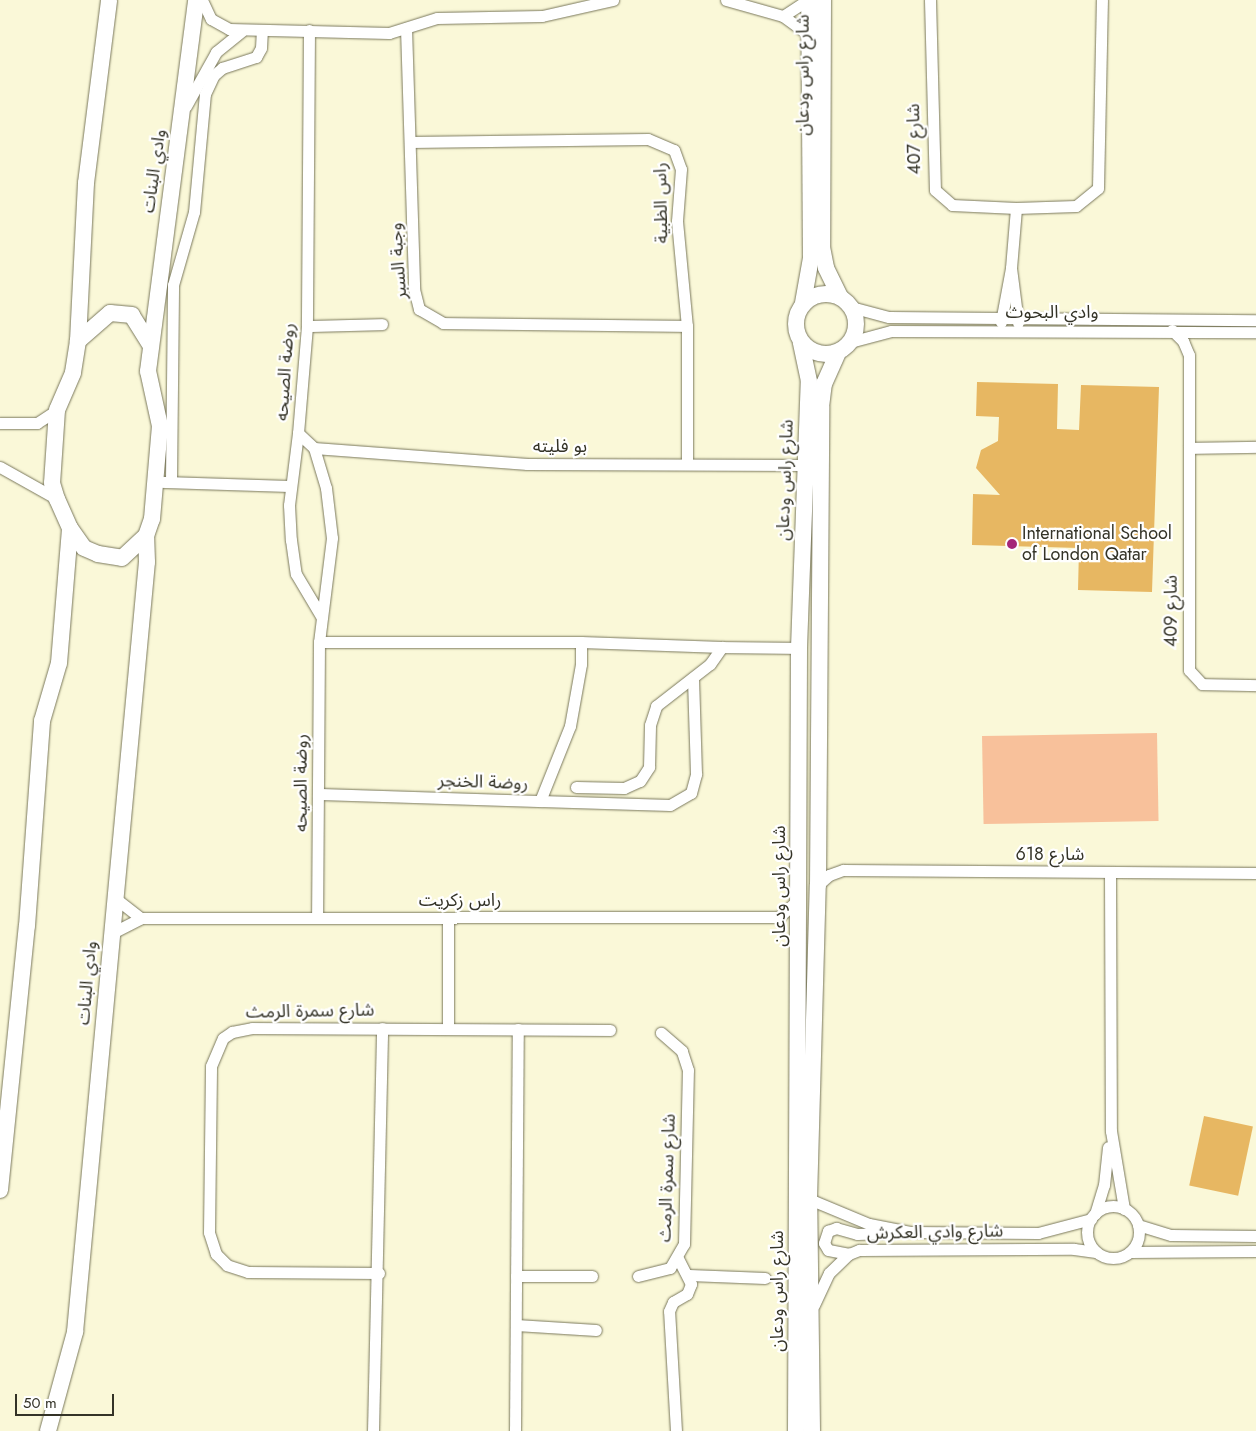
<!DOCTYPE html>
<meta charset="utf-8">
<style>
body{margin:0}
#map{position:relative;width:1256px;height:1431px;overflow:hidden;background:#faf8d8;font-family:Jost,"Noto Sans Arabic",sans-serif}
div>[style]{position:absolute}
.green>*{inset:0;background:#f8c19b;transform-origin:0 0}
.building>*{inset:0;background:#e7b762;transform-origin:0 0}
.roads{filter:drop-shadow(0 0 1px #7a785c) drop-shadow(0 0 1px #7a785c)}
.street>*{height:11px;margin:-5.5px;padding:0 5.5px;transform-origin:5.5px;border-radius:5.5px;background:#fff}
.street>.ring{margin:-5.5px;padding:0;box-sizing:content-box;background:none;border:11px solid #fff;border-radius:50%}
.secondary>*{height:16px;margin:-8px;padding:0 8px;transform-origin:8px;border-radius:8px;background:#fff}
.secondary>.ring{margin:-8px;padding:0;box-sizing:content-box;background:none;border:16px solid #fff;border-radius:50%}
.dots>*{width:14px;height:14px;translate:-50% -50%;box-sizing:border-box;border:2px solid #fff;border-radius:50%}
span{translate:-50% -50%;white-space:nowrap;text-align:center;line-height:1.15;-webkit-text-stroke:4.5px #fff;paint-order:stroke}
.street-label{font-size:18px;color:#343327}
.poi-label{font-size:18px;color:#343327}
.left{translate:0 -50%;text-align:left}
.scale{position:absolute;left:15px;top:1394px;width:99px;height:22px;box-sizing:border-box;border:2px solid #343327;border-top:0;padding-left:6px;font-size:15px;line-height:18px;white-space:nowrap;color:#343327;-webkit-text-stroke:4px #fff;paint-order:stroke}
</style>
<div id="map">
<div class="green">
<div style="left:1157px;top:733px;width:88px;height:175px;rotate:89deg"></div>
</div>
<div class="building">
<div style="clip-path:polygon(977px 382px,1058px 384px,1057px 429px,1079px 430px,1081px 385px,1159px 387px,1152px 592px,1078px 590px,1079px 548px,972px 545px,973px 494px,1000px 495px,976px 468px,981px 450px,998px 441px,999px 417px,976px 416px)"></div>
<div style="left:1204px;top:1116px;width:50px;height:71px;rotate:12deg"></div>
</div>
<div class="roads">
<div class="street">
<div style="left:202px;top:0;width:21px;rotate:65deg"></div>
<div style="left:211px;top:19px;width:21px;rotate:29deg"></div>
<div style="left:229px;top:29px;width:160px;rotate:1.4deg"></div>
<div style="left:389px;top:33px;width:50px;rotate:-17.4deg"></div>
<div style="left:437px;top:18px;width:105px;rotate:-1.1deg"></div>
<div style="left:542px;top:16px;width:73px;rotate:-12.7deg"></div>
<div style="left:726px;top:0;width:59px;rotate:15.7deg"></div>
<div style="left:783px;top:16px;width:31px;rotate:36deg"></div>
<div style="left:930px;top:0;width:190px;rotate:88.5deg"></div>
<div style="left:935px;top:190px;width:23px;rotate:41deg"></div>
<div style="left:952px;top:205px;width:64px;rotate:2.7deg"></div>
<div style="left:1016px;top:208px;width:60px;rotate:-1.9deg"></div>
<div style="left:1076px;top:206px;width:28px;rotate:-39deg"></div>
<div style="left:1098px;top:188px;width:188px;rotate:-88.8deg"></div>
<div style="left:783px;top:16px;width:30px;rotate:-33deg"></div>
<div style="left:406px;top:28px;width:261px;rotate:88.2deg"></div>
<div style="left:414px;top:289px;width:21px;rotate:76deg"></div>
<div style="left:419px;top:309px;width:28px;rotate:30deg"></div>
<div style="left:443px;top:323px;width:244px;rotate:0.7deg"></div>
<div style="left:309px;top:30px;width:296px;rotate:90.4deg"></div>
<div style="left:307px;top:326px;width:107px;rotate:94.8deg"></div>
<div style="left:298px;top:433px;width:22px;rotate:43deg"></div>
<div style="left:314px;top:448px;width:42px;rotate:73.3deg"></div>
<div style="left:326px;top:488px;width:50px;rotate:83.2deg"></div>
<div style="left:332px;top:538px;width:105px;rotate:97.1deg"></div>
<div style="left:319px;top:642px;width:276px;rotate:90.4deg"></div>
<div style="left:186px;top:106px;width:62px;rotate:-60.9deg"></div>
<div style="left:216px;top:52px;width:33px;rotate:-39deg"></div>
<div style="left:410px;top:142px;width:238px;rotate:-0.7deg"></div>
<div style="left:648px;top:139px;width:28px;rotate:23deg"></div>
<div style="left:674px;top:150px;width:20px;rotate:70deg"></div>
<div style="left:681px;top:169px;width:52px;rotate:94.4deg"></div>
<div style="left:677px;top:221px;width:105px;rotate:84.6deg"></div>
<div style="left:687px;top:326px;width:137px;rotate:90deg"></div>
<div style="left:1011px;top:268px;width:55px;rotate:82.7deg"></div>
<div style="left:851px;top:307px;width:39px;rotate:15deg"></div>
<div style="left:889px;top:317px;width:367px;rotate:0.5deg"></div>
<div style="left:1001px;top:322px;width:55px;rotate:-79.5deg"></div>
<div style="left:1011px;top:268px;width:60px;rotate:-85.2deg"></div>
<div style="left:307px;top:326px;width:75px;rotate:-1.5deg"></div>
<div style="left:1172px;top:330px;width:16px;rotate:45deg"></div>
<div style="left:1183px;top:341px;width:15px;rotate:67deg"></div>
<div style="left:1189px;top:355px;width:315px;rotate:90deg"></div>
<div style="left:1189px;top:670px;width:19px;rotate:47deg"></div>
<div style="left:1202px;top:684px;width:54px;rotate:1.1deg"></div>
<div style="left:850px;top:342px;width:42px;rotate:-15deg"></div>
<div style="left:891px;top:331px;width:365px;rotate:0.2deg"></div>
<div style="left:0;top:423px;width:37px"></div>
<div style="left:37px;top:423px;width:24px;rotate:-33deg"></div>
<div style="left:298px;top:433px;width:73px;rotate:97.1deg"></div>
<div style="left:289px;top:505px;width:35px;rotate:87deg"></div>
<div style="left:291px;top:540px;width:34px;rotate:82deg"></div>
<div style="left:296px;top:574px;width:49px;rotate:59.2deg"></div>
<div style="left:314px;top:448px;width:214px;rotate:4.3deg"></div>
<div style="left:527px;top:464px;width:279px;rotate:0.2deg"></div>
<div style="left:1189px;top:448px;width:67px;rotate:-0.9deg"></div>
<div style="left:0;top:467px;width:65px;rotate:29.3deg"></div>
<div style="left:171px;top:481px;width:196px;rotate:-89.4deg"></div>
<div style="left:173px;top:285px;width:76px;rotate:-74deg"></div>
<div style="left:194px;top:212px;width:119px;rotate:-84.7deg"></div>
<div style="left:205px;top:94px;width:21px;rotate:-65deg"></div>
<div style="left:214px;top:75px;width:11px;rotate:-41deg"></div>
<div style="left:222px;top:68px;width:36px;rotate:-18deg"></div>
<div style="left:256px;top:57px;width:10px;rotate:-61deg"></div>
<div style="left:261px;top:48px;width:18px;rotate:-87deg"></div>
<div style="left:163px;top:482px;width:128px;rotate:1.8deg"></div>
<div style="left:319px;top:642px;width:262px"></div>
<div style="left:581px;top:642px;width:141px;rotate:2deg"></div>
<div style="left:576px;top:787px;width:48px;rotate:1.2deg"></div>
<div style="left:624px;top:788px;width:17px;rotate:-24deg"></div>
<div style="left:640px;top:781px;width:17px;rotate:-57deg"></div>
<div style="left:649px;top:767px;width:42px;rotate:-88.6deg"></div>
<div style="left:650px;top:725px;width:20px;rotate:-72deg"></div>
<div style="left:656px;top:706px;width:68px;rotate:-37.9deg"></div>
<div style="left:710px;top:664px;width:21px;rotate:-55deg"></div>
<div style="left:722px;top:647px;width:77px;rotate:0.7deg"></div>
<div style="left:318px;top:794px;width:222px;rotate:1.8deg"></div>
<div style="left:540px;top:801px;width:81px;rotate:-68.2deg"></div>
<div style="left:570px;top:726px;width:63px;rotate:-79.9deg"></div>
<div style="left:581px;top:664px;width:22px;rotate:-90deg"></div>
<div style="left:540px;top:801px;width:130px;rotate:1.8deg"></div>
<div style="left:670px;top:805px;width:24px;rotate:-30deg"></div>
<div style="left:691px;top:793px;width:20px;rotate:-75deg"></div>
<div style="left:696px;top:774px;width:96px;rotate:-91.8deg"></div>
<div style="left:1110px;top:872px;width:259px;rotate:89.8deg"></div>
<div style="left:1111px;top:1131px;width:79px;rotate:80.5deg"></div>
<div style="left:818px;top:885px;width:15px;rotate:-42deg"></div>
<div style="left:829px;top:875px;width:15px;rotate:-20deg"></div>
<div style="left:843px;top:870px;width:413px;rotate:0.4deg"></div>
<div style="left:115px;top:898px;width:33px;rotate:38deg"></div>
<div style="left:112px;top:933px;width:33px;rotate:-27deg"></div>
<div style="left:141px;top:918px;width:638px;rotate:-0.09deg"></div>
<div style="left:779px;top:917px;width:27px;rotate:-42deg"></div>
<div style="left:448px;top:1028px;width:110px;rotate:-90deg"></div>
<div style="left:809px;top:1199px;width:65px;rotate:22.6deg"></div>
<div style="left:869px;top:1224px;width:43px;rotate:10.8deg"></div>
<div style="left:911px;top:1232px;width:127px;rotate:0.5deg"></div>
<div style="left:1038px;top:1233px;width:55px;rotate:-14.8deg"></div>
<div class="ring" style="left:1087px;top:1206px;width:41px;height:41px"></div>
<div style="left:1095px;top:1214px;width:30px;rotate:-73deg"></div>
<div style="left:1104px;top:1185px;width:38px;rotate:-84deg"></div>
<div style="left:1138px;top:1225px;width:34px;rotate:17deg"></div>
<div style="left:1171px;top:1235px;width:85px;rotate:0.7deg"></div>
<div style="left:1130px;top:1252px;width:126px;rotate:-0.5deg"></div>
<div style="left:849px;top:1254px;width:21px;rotate:-169deg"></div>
<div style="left:828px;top:1250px;width:8px;rotate:-120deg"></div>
<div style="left:824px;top:1243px;width:13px;rotate:-72deg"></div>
<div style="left:828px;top:1231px;width:9px;rotate:-21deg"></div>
<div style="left:836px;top:1228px;width:22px;rotate:16deg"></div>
<div style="left:857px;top:1234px;width:35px;rotate:-2deg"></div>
<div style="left:379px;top:1273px;width:131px;rotate:-179.6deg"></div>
<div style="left:248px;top:1272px;width:22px;rotate:-162deg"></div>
<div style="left:227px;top:1265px;width:16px;rotate:-135deg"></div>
<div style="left:216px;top:1254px;width:23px;rotate:-108deg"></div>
<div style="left:209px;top:1232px;width:166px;rotate:-89.3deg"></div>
<div style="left:211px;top:1066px;width:30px;rotate:-67deg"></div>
<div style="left:223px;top:1038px;width:11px;rotate:-34deg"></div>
<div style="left:232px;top:1032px;width:20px;rotate:-11deg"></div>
<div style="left:252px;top:1028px;width:358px;rotate:0.3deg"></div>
<div style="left:689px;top:1275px;width:76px;rotate:2.3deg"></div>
<div style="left:516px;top:1276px;width:76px"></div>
<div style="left:638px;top:1276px;width:33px;rotate:-14deg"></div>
<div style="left:670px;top:1268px;width:28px;rotate:-60deg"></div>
<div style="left:684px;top:1244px;width:174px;rotate:-88.7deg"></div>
<div style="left:688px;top:1070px;width:20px;rotate:-108deg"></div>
<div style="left:682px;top:1051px;width:28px;rotate:-139deg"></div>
<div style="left:814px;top:1305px;width:35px;rotate:-65deg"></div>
<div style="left:829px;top:1273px;width:28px;rotate:-44deg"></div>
<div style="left:849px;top:1254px;width:11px;rotate:-22deg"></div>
<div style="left:859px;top:1250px;width:215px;rotate:-0.3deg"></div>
<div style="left:1074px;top:1249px;width:22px;rotate:8deg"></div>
<div style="left:516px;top:1325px;width:80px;rotate:3.6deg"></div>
<div style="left:373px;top:1431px;width:403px;rotate:-88.7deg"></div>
<div style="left:515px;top:1431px;width:402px;rotate:-89.6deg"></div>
<div style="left:676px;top:1431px;width:120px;rotate:-93.3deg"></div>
<div style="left:669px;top:1311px;width:10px;rotate:-66deg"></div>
<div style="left:673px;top:1302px;width:16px;rotate:-30deg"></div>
<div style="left:687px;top:1294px;width:11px;rotate:-68deg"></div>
<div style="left:691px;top:1284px;width:28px;rotate:-117deg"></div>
</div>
<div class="secondary">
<div style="left:823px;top:0;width:247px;rotate:90.2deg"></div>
<div style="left:822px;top:247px;width:21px;rotate:79deg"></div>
<div style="left:826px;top:268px;width:32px;rotate:64deg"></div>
<div class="ring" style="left:796px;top:294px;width:44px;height:44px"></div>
<div style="left:803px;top:303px;width:46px;rotate:-79.9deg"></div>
<div style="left:811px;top:258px;width:258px;rotate:-90.4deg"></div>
<div style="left:78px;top:341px;width:158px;rotate:-87.1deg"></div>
<div style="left:86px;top:183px;width:184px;rotate:-82.8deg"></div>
<div style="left:151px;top:346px;width:36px;rotate:-122deg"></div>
<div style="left:132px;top:315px;width:22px;rotate:-175deg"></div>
<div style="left:110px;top:313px;width:43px;rotate:138.8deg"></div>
<div style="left:78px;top:341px;width:32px;rotate:99deg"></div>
<div style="left:73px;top:373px;width:40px;rotate:113.4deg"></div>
<div style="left:57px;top:410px;width:73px;rotate:93.9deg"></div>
<div style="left:52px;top:483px;width:17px;rotate:73deg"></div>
<div style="left:57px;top:499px;width:32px;rotate:66deg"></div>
<div style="left:70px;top:528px;width:24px;rotate:55deg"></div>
<div style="left:84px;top:548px;width:15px;rotate:23deg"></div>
<div style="left:98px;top:554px;width:24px;rotate:9deg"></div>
<div style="left:122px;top:558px;width:33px;rotate:-43deg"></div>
<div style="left:146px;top:536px;width:18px;rotate:-71deg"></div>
<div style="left:152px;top:519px;width:93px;rotate:-85.1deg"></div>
<div style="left:160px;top:426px;width:56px;rotate:-102.3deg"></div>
<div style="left:148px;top:371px;width:374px;rotate:-82.6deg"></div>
<div style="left:0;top:1190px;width:265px;rotate:-84.2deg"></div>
<div style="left:27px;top:926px;width:206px;rotate:-85.8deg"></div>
<div style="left:42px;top:721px;width:60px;rotate:-73.7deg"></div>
<div style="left:59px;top:663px;width:135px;rotate:-85.3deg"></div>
<div style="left:48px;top:1431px;width:103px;rotate:-74.7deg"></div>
<div style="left:75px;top:1332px;width:773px;rotate:-84.66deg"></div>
<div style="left:147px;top:562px;width:26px;rotate:-92deg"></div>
<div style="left:796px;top:1431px;width:783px;rotate:-89.78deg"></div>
<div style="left:799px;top:648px;width:267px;rotate:-87.9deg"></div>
<div style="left:809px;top:381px;width:40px;rotate:-102deg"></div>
<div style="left:812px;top:1431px;width:232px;rotate:-90.7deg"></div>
<div style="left:809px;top:1199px;width:314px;rotate:-88.4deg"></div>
<div style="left:818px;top:885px;width:478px;rotate:-89.6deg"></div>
<div style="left:821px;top:407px;width:23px;rotate:-83deg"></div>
<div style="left:824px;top:384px;width:35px;rotate:-66deg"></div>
</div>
</div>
<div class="dots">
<div style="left:1012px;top:544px;background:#a52778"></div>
</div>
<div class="street-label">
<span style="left:803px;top:75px;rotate:-90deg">شارع راس ودعان</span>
<span style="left:914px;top:139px;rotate:-91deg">شارع 407</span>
<span style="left:154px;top:171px;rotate:-82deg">وادي البنات</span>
<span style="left:661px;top:203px;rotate:-91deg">راس الظبية</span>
<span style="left:398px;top:261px;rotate:-94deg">وجبة السبر</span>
<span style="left:1052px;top:312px">وادي البحوث</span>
<span style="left:285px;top:372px;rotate:-86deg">روضة الصيحه</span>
<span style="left:560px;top:446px">بو فليته</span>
<span style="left:785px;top:480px;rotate:-88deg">شارع راس ودعان</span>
<span style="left:1171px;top:611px;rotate:-90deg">شارع 409</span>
<span style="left:483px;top:782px;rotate:2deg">روضة الخنجر</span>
<span style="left:301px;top:783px;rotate:-90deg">روضة الصيحه</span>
<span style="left:1050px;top:854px">شارع 618</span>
<span style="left:779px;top:886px;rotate:-90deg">شارع راس ودعان</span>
<span style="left:460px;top:900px">راس زكريت</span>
<span style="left:87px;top:983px;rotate:-85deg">وادي البنات</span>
<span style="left:310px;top:1011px;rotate:-1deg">شارع سمرة الرمث</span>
<span style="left:667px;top:1178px;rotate:-88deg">شارع سمرة الرمث</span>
<span style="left:935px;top:1232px;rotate:-1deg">شارع وادي العكرش</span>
<span style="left:777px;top:1291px;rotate:-90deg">شارع راس ودعان</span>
</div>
<div class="poi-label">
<span class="left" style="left:1022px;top:544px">International School<br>of London Qatar</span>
</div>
<div class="scale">50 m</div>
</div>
